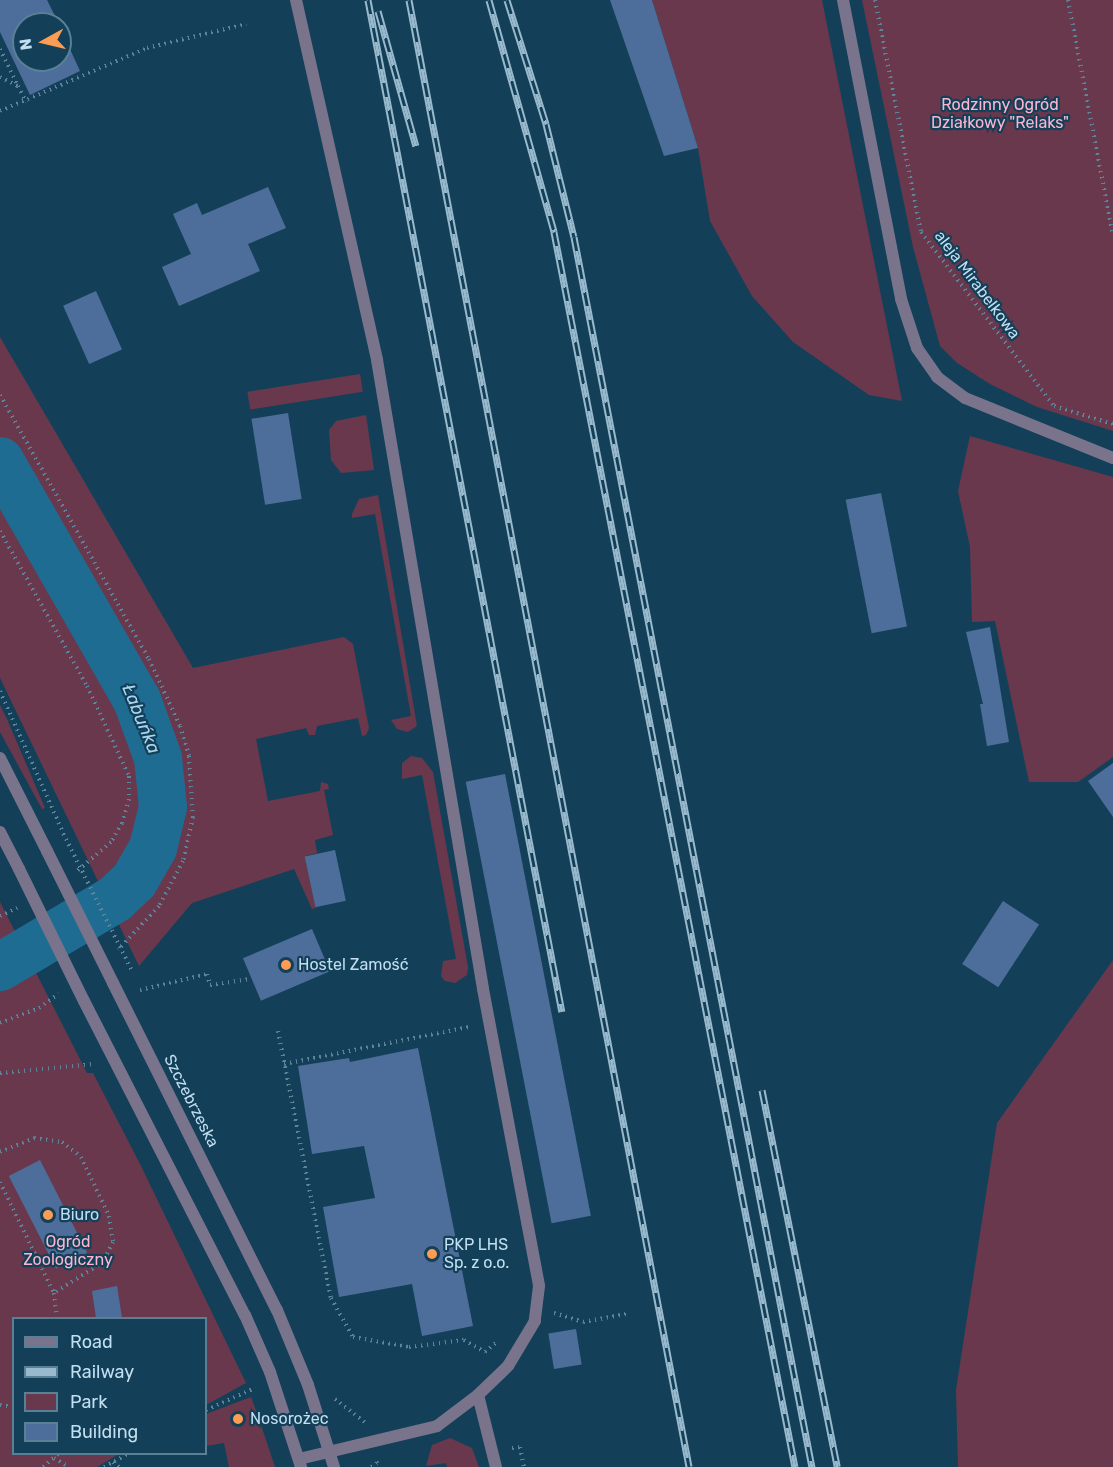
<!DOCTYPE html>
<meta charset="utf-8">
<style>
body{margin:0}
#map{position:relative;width:1113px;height:1467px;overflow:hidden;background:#134058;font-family:Rubik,sans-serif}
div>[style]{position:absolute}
.green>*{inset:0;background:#6a384c;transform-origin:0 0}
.river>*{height:48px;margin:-24px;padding:0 24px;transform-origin:24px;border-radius:24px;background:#1f6c93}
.building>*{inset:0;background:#4d6e9a;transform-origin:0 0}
.path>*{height:4px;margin-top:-2px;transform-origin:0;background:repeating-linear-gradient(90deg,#5e849a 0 1.5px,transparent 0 6px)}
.service>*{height:12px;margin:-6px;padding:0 6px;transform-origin:6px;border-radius:6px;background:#79748b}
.tertiary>*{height:12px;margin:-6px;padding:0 6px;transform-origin:6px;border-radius:6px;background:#79748b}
.rail>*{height:7px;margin-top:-3.5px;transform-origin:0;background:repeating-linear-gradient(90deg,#134058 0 14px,#99b9cd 0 28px);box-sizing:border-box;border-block:2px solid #99b9cd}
.path-bridge>*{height:4px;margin-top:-2px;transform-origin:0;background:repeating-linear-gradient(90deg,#5e849a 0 1.5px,transparent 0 6px)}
.tertiary-bridge>*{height:12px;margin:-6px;padding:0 6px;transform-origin:6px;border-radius:6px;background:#79748b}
.dots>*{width:16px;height:16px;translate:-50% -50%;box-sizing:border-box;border:3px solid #134058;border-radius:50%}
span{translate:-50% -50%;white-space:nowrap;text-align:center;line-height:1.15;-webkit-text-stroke:4.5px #134058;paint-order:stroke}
.park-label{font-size:16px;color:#fdb5cf}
.street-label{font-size:16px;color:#c2dff1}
.poi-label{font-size:16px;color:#c2dff1}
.left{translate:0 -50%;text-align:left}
.water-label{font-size:18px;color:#a9d5f0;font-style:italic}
.legend{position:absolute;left:12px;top:1317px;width:195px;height:138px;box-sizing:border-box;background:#134058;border:2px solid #598095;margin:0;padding:8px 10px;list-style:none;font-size:18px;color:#c2dff1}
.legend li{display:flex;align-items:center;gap:12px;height:30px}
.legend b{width:30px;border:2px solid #598095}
.north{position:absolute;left:12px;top:12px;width:60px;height:60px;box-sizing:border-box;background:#134058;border:2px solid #598095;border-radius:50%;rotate:262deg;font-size:16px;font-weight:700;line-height:24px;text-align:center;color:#c2dff1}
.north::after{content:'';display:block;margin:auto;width:21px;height:27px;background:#fd9d54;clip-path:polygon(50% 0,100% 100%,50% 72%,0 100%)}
</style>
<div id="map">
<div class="green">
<div style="clip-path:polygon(652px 0,822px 0,902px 401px,869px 395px,793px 342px,752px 296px,710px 221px,698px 148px)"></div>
<div style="clip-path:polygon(862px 0,1113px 0,1113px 431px,1037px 407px,990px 384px,957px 363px,940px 346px,913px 247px)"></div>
<div style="clip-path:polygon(0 337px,193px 668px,344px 637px,353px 644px,369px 728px,366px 735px,362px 736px,358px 718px,317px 726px,315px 735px,309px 735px,306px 728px,256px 739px,268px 801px,320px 791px,321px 782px,328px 784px,329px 789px,324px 790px,333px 835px,315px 840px,317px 853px,305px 856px,316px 908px,312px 909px,294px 869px,192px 903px,139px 966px,0 678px)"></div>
<div style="left:360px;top:374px;width:18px;height:114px;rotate:81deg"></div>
<div style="clip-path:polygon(366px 415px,374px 470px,341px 473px,331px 460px,329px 430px,336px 421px)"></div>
<div style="clip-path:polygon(970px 436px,1113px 477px,1113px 757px,1078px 782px,1029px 782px,995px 621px,972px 622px,970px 547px,958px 491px)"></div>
<div style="clip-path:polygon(378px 495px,417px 726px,408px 732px,397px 729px,391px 720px,411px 716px,375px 514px,352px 518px,352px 514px,359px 499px)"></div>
<div style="clip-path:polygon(0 705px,7px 719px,45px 808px,42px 809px,0 732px)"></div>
<div style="clip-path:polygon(411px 756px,422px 758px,433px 772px,468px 967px,467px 975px,455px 983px,445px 981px,441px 976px,443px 961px,456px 959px,422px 775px,402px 779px,402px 763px)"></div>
<div style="clip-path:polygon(0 902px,87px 1073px,93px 1073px,140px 1164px,246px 1383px,206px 1405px,206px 1318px,14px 1318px,14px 1454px,119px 1454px,97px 1467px,0 1467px)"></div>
<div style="clip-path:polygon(1113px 960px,1113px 1467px,958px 1467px,956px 1390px,997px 1123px)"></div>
<div style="clip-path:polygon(251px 1397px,259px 1419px,275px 1467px,229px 1467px,224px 1443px,206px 1446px,206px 1414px)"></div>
<div style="clip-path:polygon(450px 1438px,472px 1448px,479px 1467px,447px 1467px,446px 1463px,426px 1466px,432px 1445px)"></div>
</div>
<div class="river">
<div style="left:0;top:461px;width:275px;rotate:60.2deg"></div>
<div style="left:137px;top:700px;width:62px;rotate:70.1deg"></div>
<div style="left:158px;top:758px;width:49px;rotate:84.2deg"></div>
<div style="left:163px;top:807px;width:42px;rotate:103.7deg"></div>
<div style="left:153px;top:848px;width:38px;rotate:120deg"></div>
<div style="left:134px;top:881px;width:26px;rotate:137deg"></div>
<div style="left:115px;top:899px;width:134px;rotate:149.4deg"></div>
</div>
<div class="building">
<div style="clip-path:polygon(0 0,47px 0,59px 24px,24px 24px,24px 60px,60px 60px,60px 27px,80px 71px,30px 95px,0 32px)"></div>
<div style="clip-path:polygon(610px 0,652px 0,698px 148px,664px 156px)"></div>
<div style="clip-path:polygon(268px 187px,286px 228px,248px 244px,260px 271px,179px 306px,162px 267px,191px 254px,173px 214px,197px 203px,202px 215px)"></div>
<div style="left:96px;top:291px;width:64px;height:36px;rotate:66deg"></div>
<div style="left:288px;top:413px;width:87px;height:37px;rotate:81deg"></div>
<div style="left:881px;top:493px;width:136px;height:36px;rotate:79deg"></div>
<div style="clip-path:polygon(990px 627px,1009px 742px,987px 746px,980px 704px,983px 704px,966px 632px)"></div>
<div style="clip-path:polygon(1113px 763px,1113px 817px,1088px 781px)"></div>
<div style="left:505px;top:774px;width:450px;height:40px;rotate:79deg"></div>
<div style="left:335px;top:850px;width:52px;height:31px;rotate:78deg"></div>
<div style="left:1003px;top:901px;width:43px;height:75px;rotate:33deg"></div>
<div style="left:312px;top:929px;width:46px;height:75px;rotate:67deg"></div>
<div style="clip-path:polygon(418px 1048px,473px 1326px,422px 1336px,412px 1284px,339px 1297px,323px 1207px,375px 1198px,364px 1146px,312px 1154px,298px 1066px,349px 1058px,350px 1062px)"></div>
<div style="left:40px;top:1160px;width:104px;height:35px;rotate:63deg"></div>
<div style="clip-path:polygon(117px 1286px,122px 1318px,96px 1318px,92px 1291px)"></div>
<div style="left:576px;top:1329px;width:36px;height:28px;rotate:81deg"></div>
</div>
<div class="path">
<div style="left:875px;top:0;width:237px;rotate:78.8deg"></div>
<div style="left:921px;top:232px;width:219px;rotate:52.6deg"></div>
<div style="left:1054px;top:406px;width:62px;rotate:17deg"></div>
<div style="left:1068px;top:0;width:240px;rotate:79.2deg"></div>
<div style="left:0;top:49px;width:41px;rotate:64.1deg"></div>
<div style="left:0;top:77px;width:20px;rotate:27deg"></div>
<div style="left:18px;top:86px;width:18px;rotate:63deg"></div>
<div style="left:0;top:111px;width:160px;rotate:-23.2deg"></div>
<div style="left:147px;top:48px;width:102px;rotate:-13.6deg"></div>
<div style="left:0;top:395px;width:303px;rotate:60.6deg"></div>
<div style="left:149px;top:659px;width:74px;rotate:65.2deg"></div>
<div style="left:180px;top:726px;width:31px;rotate:73deg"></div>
<div style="left:189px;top:756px;width:61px;rotate:86.2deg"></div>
<div style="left:193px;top:817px;width:45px;rotate:102.8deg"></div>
<div style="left:183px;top:861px;width:51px;rotate:118.1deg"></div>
<div style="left:159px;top:906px;width:60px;rotate:133deg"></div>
<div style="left:0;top:531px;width:178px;rotate:60.7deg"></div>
<div style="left:87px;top:686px;width:99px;rotate:65deg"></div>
<div style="left:129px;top:776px;width:23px;rotate:90deg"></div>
<div style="left:129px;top:799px;width:25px;rotate:106deg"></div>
<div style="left:122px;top:823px;width:22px;rotate:120deg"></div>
<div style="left:111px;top:842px;width:45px;rotate:139.5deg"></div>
<div style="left:0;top:691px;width:162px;rotate:66deg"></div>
<div style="left:0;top:916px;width:19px;rotate:-25deg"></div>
<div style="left:140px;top:990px;width:69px;rotate:-13.4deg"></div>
<div style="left:207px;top:974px;width:11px;rotate:75deg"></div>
<div style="left:210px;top:985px;width:41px;rotate:-8.3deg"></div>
<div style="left:0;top:1023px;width:42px;rotate:-21deg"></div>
<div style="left:39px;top:1008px;width:24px;rotate:-36deg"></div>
<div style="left:278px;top:1031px;width:272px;rotate:78.8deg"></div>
<div style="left:331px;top:1298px;width:45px;rotate:60.6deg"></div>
<div style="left:353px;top:1337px;width:57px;rotate:10.1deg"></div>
<div style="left:409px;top:1347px;width:55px;rotate:-7.3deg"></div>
<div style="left:464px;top:1340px;width:24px;rotate:30deg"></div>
<div style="left:485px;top:1352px;width:17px;rotate:-40deg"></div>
<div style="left:284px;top:1064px;width:190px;rotate:-11.3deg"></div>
<div style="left:0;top:1073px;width:95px;rotate:-5.4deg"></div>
<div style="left:0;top:1152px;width:37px;rotate:-22deg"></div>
<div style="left:34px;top:1138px;width:28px;rotate:8deg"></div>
<div style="left:62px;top:1142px;width:24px;rotate:38deg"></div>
<div style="left:81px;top:1157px;width:65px;rotate:64.6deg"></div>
<div style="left:109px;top:1216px;width:26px;rotate:81deg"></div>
<div style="left:113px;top:1242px;width:22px;rotate:117deg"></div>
<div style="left:103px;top:1262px;width:58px;rotate:147.7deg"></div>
<div style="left:0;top:1182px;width:123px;rotate:64.1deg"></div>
<div style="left:54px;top:1293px;width:25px;rotate:83deg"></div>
<div style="left:554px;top:1313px;width:30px;rotate:17deg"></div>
<div style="left:583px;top:1322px;width:44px;rotate:-10.5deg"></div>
<div style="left:335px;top:1399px;width:39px;rotate:38deg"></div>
<div style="left:0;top:1405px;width:14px;rotate:8deg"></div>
<div style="left:206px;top:1410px;width:54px;rotate:-24.2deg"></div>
<div style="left:512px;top:1448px;width:8px;rotate:-7deg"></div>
<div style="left:520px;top:1447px;width:20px;rotate:79deg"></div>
<div style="left:54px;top:1458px;width:17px;rotate:31deg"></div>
<div style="left:113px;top:1462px;width:8px;rotate:40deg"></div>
<div style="left:43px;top:1467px;width:20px;rotate:-41deg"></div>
<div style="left:104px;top:1467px;width:26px;rotate:-29deg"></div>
<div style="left:371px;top:1467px;width:7px;rotate:-34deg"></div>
<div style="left:377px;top:1463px;width:4px;rotate:-104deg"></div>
</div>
<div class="service">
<div style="left:296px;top:0;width:369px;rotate:77.3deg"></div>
<div style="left:377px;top:360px;width:638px;rotate:80.43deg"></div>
<div style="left:483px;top:989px;width:302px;rotate:79.3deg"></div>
<div style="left:539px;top:1286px;width:35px;rotate:97deg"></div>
<div style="left:535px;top:1321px;width:52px;rotate:121deg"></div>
<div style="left:508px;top:1366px;width:42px;rotate:136deg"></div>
<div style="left:843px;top:0;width:305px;rotate:79deg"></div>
<div style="left:901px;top:299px;width:52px;rotate:71.9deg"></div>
<div style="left:917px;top:348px;width:35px;rotate:55deg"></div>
<div style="left:937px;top:377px;width:35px;rotate:37deg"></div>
<div style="left:965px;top:398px;width:160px;rotate:22.1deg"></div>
<div style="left:299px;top:1459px;width:142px;rotate:-13.4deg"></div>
<div style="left:437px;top:1426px;width:51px;rotate:-37.1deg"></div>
<div style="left:478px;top:1395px;width:74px;rotate:76deg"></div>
</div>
<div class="tertiary">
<div style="left:0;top:758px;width:104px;rotate:63.2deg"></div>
<div style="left:0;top:832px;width:42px;rotate:62.8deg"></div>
<div style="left:113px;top:983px;width:366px;rotate:63.4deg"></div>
<div style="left:277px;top:1310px;width:81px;rotate:67.5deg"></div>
<div style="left:308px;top:1385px;width:86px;rotate:72.4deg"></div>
<div style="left:84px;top:1001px;width:353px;rotate:62.9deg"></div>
<div style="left:245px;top:1315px;width:62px;rotate:66.3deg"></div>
<div style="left:270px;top:1372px;width:100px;rotate:71.9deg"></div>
</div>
<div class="rail">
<div style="left:368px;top:0;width:1030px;rotate:79.15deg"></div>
<div style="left:409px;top:0;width:1493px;rotate:79.19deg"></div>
<div style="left:489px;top:0;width:241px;rotate:74.3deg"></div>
<div style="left:554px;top:232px;width:1258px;rotate:78.96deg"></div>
<div style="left:507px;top:0;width:130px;rotate:72.5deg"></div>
<div style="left:546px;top:124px;width:116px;rotate:76.1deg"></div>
<div style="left:574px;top:237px;width:1253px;rotate:79.05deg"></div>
<div style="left:378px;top:11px;width:140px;rotate:74.3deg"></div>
<div style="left:762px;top:1090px;width:384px;rotate:78.7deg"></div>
</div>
<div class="path-bridge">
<div style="left:66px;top:839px;width:148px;rotate:63.4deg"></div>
</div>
<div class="tertiary-bridge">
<div style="left:47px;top:851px;width:148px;rotate:63.4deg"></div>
<div style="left:19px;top:869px;width:147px;rotate:63.8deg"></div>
</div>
<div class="dots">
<div style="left:286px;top:965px;background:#fd9d54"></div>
<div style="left:48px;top:1215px;background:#fd9d54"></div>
<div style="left:432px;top:1254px;background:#fd9d54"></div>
<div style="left:238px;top:1419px;background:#fd9d54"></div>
</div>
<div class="park-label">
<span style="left:1000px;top:114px">Rodzinny Ogród<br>Działkowy "Relaks"</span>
<span style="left:68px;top:1251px">Ogród<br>Zoologiczny</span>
</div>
<div class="street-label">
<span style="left:977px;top:285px;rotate:53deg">aleja Mirabelkowa</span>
<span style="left:191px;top:1101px;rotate:63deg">Szczebrzeska</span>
</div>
<div class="poi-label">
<span class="left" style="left:298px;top:965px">Hostel Zamość</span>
<span class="left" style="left:60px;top:1215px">Biuro</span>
<span class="left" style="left:444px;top:1254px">PKP LHS<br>Sp. z o.o.</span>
<span class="left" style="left:250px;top:1419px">Nosorożec</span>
</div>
<div class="water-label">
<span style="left:141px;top:719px;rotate:68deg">Łabuńka</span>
</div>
<ul class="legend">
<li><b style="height:8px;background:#79748b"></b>Road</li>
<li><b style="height:8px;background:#99b9cd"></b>Railway</li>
<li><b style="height:16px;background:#6a384c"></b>Park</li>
<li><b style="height:16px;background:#4d6e9a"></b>Building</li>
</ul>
<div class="north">N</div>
</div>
